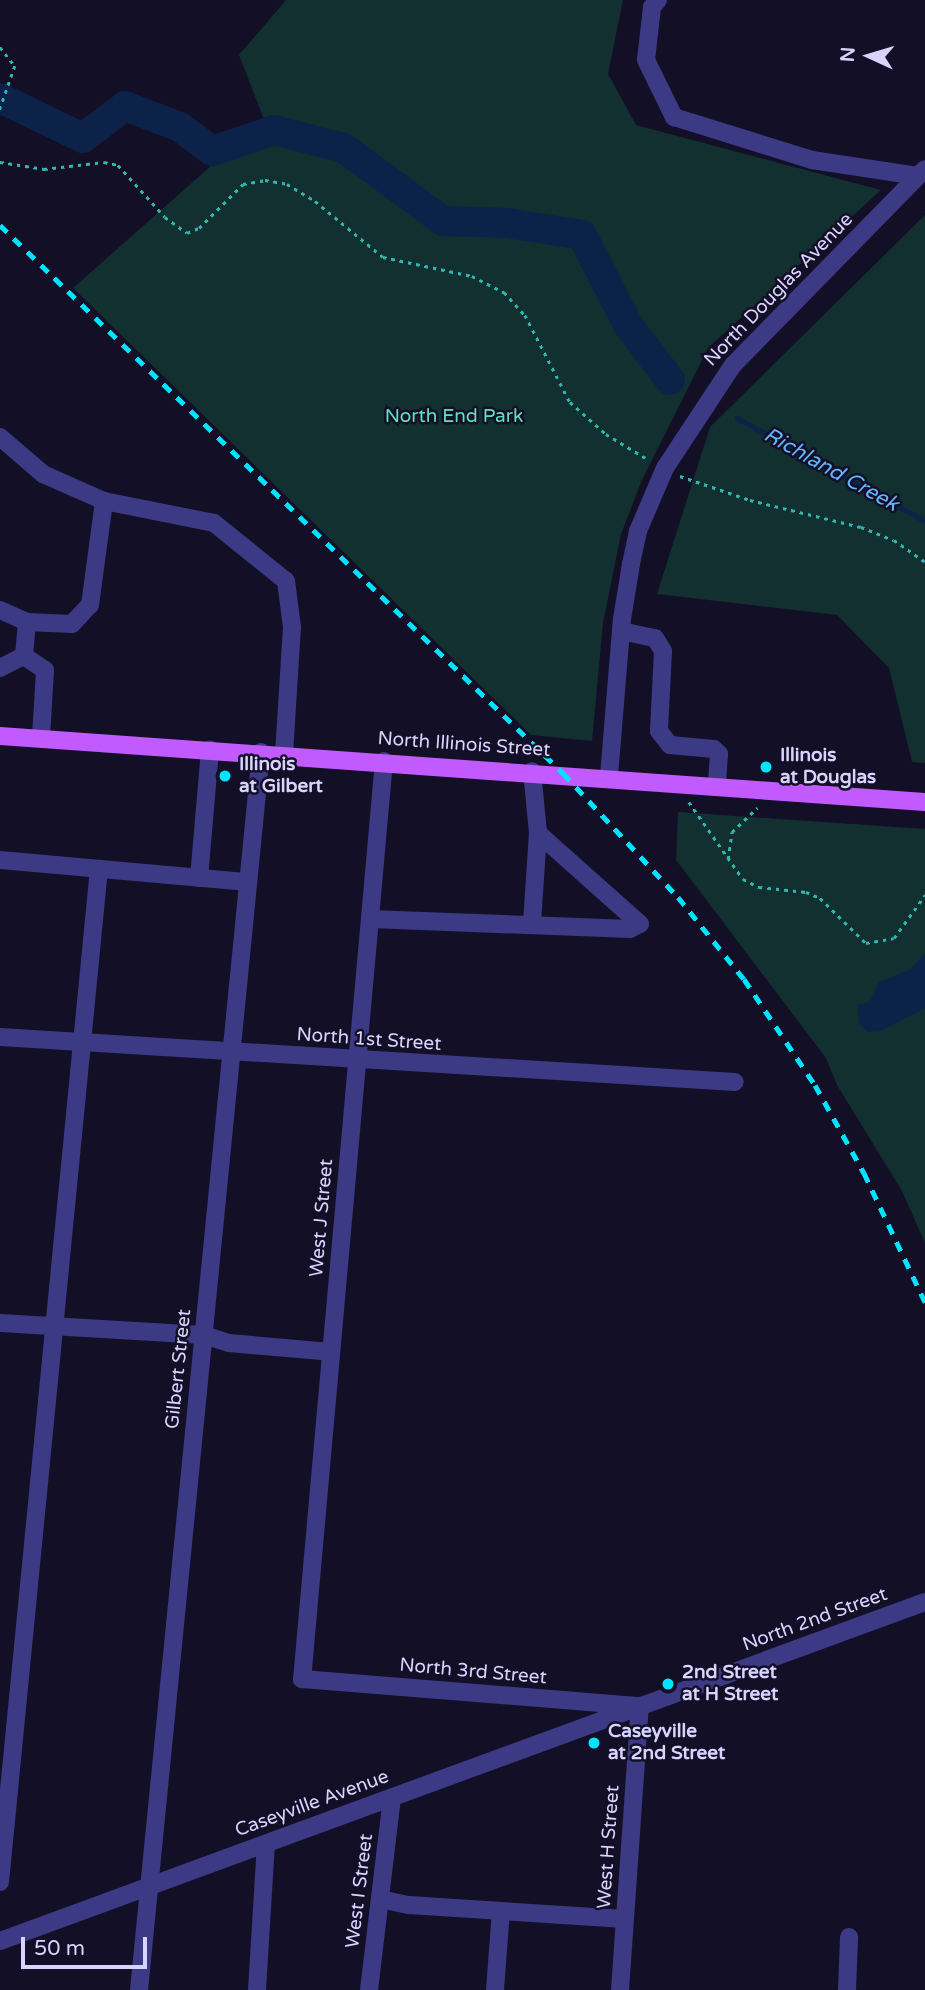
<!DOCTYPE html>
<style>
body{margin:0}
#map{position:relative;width:925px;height:1990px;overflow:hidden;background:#130f26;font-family:"Varela Round",sans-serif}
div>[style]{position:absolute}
.green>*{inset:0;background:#12302f}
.water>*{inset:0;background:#0c2248}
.stream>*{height:5px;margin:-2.5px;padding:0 2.5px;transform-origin:2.5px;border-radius:2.5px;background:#0c2248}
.river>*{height:30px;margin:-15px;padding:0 15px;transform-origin:15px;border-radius:15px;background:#0c2248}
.path>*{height:2.5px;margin-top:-1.25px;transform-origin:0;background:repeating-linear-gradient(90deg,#2fb8b0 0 3.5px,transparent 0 8.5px)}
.minor>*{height:18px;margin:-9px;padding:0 9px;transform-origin:9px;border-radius:9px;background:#3d3a85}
.major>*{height:18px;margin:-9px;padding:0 9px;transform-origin:9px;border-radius:9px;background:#c25bff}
.rail>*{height:5px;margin-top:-2.5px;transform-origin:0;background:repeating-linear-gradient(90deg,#00e5ff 0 10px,transparent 0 19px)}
.dots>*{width:19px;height:19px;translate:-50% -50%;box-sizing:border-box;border:4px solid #130f26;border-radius:50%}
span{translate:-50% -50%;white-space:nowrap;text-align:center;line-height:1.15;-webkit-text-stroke:5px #130f26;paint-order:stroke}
.street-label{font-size:19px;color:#d9d4ff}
.park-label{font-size:19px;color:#5fe0c0}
.poi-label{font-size:19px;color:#d9d4ff;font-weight:700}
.left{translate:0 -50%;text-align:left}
.water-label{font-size:21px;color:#62b6ff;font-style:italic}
.north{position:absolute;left:834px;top:21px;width:70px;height:70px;-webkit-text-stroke:5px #130f26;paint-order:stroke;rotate:274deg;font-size:19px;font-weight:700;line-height:28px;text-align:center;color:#d9d4ff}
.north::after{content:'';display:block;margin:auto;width:24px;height:32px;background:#d9d4ff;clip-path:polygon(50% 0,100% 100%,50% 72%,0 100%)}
.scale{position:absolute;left:21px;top:1937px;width:126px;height:32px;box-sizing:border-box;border:4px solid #d9d4ff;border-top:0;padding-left:9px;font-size:21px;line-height:24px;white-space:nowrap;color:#d9d4ff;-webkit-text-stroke:5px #130f26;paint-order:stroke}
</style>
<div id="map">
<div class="green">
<div style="clip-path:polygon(286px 0,623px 0,608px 74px,636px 125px,881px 190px,708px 348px,642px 480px,621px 534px,603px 623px,592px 741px,531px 735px,73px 288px,264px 119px,239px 55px)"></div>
<div style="clip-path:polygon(925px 215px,925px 763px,912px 762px,889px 668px,837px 615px,657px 594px,710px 427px)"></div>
<div style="clip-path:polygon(678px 812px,925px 829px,925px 1243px,902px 1191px,837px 1085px,826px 1058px,676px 860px)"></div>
</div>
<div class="water">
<div style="clip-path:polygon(925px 953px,925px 1008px,881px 1031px,868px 1032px,859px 1024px,858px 1005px,869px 1002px,879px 982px,911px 969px)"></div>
</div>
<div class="stream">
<div style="left:737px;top:418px;width:214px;rotate:28.7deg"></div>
</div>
<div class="river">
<div style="left:0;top:98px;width:92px;rotate:25.7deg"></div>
<div style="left:83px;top:138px;width:53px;rotate:-37.3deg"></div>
<div style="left:125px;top:106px;width:59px;rotate:20.9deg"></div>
<div style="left:180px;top:127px;width:40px;rotate:37deg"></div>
<div style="left:212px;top:151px;width:65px;rotate:-18.7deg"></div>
<div style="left:274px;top:130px;width:72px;rotate:14.4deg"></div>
<div style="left:344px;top:148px;width:123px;rotate:36.4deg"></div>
<div style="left:443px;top:221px;width:64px;rotate:1.8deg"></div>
<div style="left:507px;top:223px;width:76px;rotate:9.1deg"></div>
<div style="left:582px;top:235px;width:101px;rotate:62.9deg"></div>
<div style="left:628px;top:325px;width:69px;rotate:52.6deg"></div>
</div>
<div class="path">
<div style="left:0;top:47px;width:24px;rotate:52deg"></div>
<div style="left:15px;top:66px;width:46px;rotate:109.2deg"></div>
<div style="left:0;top:162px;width:45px;rotate:9deg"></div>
<div style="left:44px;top:169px;width:60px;rotate:-6.7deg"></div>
<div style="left:104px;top:162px;width:14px;rotate:12deg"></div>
<div style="left:118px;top:165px;width:70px;rotate:47.9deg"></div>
<div style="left:165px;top:217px;width:27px;rotate:36deg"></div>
<div style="left:187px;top:233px;width:13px;rotate:-23deg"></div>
<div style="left:199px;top:228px;width:62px;rotate:-45deg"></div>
<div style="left:243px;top:184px;width:22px;rotate:-10deg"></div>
<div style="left:265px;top:180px;width:22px;rotate:10deg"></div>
<div style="left:287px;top:184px;width:33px;rotate:31deg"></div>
<div style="left:315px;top:201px;width:88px;rotate:39.5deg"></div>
<div style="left:383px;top:257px;width:91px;rotate:12.1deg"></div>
<div style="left:472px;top:276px;width:36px;rotate:27deg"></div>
<div style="left:504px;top:292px;width:31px;rotate:48deg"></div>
<div style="left:525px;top:315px;width:98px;rotate:62.7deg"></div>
<div style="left:570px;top:402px;width:48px;rotate:41.6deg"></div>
<div style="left:606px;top:434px;width:50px;rotate:31.2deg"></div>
<div style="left:680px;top:476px;width:74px;rotate:18.9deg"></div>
<div style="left:750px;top:500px;width:114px;rotate:13.7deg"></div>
<div style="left:861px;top:527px;width:35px;rotate:22deg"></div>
<div style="left:894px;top:540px;width:38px;rotate:35deg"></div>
<div style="left:689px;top:802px;width:94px;rotate:55deg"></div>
<div style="left:743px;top:879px;width:18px;rotate:27deg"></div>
<div style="left:759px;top:887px;width:47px;rotate:6.1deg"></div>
<div style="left:806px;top:892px;width:15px;rotate:23deg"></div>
<div style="left:820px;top:898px;width:64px;rotate:44.4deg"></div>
<div style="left:866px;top:943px;width:28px;rotate:-10deg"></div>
<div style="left:894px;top:938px;width:53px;rotate:-54.2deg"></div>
<div style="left:728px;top:859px;width:27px;rotate:-82deg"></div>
<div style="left:732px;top:832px;width:35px;rotate:-44deg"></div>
</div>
<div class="minor">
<div style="left:658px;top:0;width:9px;rotate:131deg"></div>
<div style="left:652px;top:7px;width:53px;rotate:96.5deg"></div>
<div style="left:646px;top:60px;width:64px;rotate:63.8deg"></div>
<div style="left:674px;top:117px;width:145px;rotate:17.3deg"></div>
<div style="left:812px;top:160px;width:107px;rotate:8.6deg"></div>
<div style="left:0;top:437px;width:57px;rotate:40.7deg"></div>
<div style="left:43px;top:474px;width:67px;rotate:23.9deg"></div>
<div style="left:0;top:610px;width:30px;rotate:24deg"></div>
<div style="left:621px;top:631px;width:35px;rotate:12deg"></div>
<div style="left:655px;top:638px;width:15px;rotate:58deg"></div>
<div style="left:663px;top:651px;width:80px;rotate:92.9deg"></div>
<div style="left:659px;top:731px;width:18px;rotate:52deg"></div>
<div style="left:670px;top:745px;width:44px;rotate:5.2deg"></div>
<div style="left:714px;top:749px;width:7px;rotate:45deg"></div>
<div style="left:719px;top:754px;width:31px;rotate:94deg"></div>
<div style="left:24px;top:656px;width:34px;rotate:-85deg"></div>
<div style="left:27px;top:622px;width:45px;rotate:2.5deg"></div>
<div style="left:72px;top:624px;width:26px;rotate:-47deg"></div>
<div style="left:90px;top:605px;width:105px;rotate:-82.3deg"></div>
<div style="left:104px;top:501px;width:112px;rotate:11.3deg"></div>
<div style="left:214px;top:523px;width:92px;rotate:38.9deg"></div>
<div style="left:286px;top:581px;width:46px;rotate:82.6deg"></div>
<div style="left:292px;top:627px;width:127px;rotate:93.6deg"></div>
<div style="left:0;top:668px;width:27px;rotate:-27deg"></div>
<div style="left:24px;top:656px;width:25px;rotate:34deg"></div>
<div style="left:45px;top:670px;width:68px;rotate:93.4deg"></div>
<div style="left:384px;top:761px;width:922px;rotate:95.1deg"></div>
<div style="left:302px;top:1679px;width:339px;rotate:4.6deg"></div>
<div style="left:609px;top:776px;width:158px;rotate:-85.3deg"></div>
<div style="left:622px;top:619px;width:56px;rotate:-80.7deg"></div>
<div style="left:631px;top:564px;width:34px;rotate:-78deg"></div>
<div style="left:638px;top:531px;width:69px;rotate:-66.8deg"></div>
<div style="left:665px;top:468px;width:123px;rotate:-56.6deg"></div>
<div style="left:733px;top:365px;width:274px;rotate:-45.6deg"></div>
<div style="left:0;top:860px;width:249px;rotate:5.1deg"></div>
<div style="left:199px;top:878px;width:129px;rotate:-85.1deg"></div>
<div style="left:370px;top:919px;width:260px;rotate:2.2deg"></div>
<div style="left:630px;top:929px;width:11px;rotate:-27deg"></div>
<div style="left:640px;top:924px;width:137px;rotate:-138.3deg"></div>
<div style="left:538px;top:833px;width:62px;rotate:-95.5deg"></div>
<div style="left:532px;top:923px;width:90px;rotate:-86.2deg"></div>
<div style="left:0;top:1037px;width:736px;rotate:3.5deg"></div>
<div style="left:0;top:1323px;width:204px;rotate:3.4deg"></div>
<div style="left:204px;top:1335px;width:26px;rotate:18deg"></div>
<div style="left:229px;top:1343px;width:102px;rotate:5deg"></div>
<div style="left:0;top:1882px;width:1018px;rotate:-84.42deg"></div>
<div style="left:380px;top:1899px;width:30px;rotate:12deg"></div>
<div style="left:409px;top:1905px;width:216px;rotate:3.7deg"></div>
<div style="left:0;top:1941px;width:985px;rotate:-20.13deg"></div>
<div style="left:139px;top:1990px;width:1244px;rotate:-84.37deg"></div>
<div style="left:257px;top:1990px;width:146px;rotate:-86.5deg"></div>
<div style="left:369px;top:1990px;width:194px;rotate:-83.2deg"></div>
<div style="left:495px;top:1990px;width:79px;rotate:-85.7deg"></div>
<div style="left:620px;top:1990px;width:285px;rotate:-86deg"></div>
<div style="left:847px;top:1990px;width:53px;rotate:-87.8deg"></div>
</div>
<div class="major">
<div style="left:0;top:736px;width:927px;rotate:4.08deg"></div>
</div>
<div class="rail">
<div style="left:0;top:225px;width:786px;rotate:44.23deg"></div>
<div style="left:563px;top:773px;width:169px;rotate:47.2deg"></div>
<div style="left:678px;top:897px;width:105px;rotate:51.2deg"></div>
<div style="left:744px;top:979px;width:128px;rotate:56.2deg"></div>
<div style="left:815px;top:1085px;width:101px;rotate:60.9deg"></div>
<div style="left:864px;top:1173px;width:143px;rotate:64.7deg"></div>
</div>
<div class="dots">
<div style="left:766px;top:767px;background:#00e5ff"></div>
<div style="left:225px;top:776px;background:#00e5ff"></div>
<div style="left:668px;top:1684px;background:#00e5ff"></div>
<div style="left:594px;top:1743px;background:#00e5ff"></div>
</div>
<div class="street-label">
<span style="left:779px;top:290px;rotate:-46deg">North Douglas Avenue</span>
<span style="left:464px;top:745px;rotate:4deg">North Illinois Street</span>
<span style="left:369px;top:1040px;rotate:4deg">North 1st Street</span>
<span style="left:322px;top:1218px;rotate:-85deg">West J Street</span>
<span style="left:179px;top:1369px;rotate:-84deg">Gilbert Street</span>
<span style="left:815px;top:1620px;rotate:-20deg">North 2nd Street</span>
<span style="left:473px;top:1672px;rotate:5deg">North 3rd Street</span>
<span style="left:312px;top:1804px;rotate:-20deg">Caseyville Avenue</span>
<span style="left:609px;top:1847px;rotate:-86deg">West H Street</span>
<span style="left:360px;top:1891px;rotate:-83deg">West I Street</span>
</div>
<div class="park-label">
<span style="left:454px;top:417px">North End Park</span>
</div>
<div class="poi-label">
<span class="left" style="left:780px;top:767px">Illinois<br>at Douglas</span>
<span class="left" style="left:239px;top:776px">Illinois<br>at Gilbert</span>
<span class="left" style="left:682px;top:1684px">2nd Street<br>at H Street</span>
<span class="left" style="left:608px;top:1743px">Caseyville<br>at 2nd Street</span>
</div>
<div class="water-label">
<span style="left:831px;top:470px;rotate:29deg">Richland Creek</span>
</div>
<div class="north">N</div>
<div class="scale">50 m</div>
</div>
